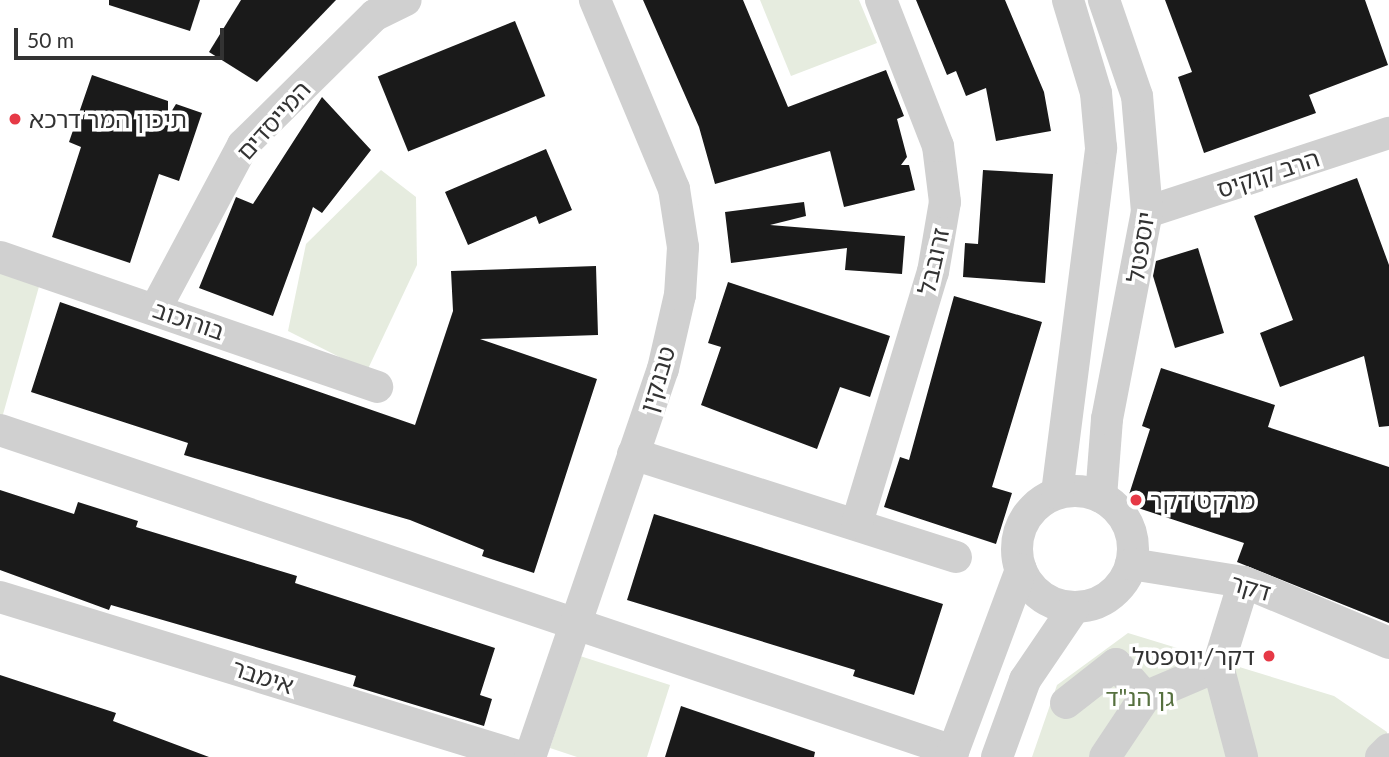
<!DOCTYPE html>
<meta charset="utf-8">
<style>
body{margin:0}
#map{position:relative;width:1389px;height:757px;overflow:hidden;background:#fff;font-family:Lato,"Noto Sans Hebrew",sans-serif}
div>[style]{position:absolute}
.green>*{inset:0;background:#e6ecdf}
.building>*{inset:0;background:#1a1a1a;transform-origin:0 0}
.minor>*{height:32px;margin:-16px;padding:0 16px;transform-origin:16px;border-radius:16px;background:#d0d0d0}
.minor>.ring{margin:-16px;padding:0;box-sizing:content-box;background:none;border:32px solid #d0d0d0;border-radius:50%}
.dots>*{width:19px;height:19px;translate:-50% -50%;box-sizing:border-box;border:4px solid #fff;border-radius:50%}
span{translate:-50% -50%;white-space:nowrap;text-align:center;line-height:1.15;-webkit-text-stroke:7px #fff;paint-order:stroke}
.poi-label{font-size:24px;color:#333}
.left{translate:0 -50%;text-align:left}
.right{translate:-100% -50%;text-align:right}
.street-label{font-size:24px;color:#333}
.park-label{font-size:24px;color:#56703f}
.scale{position:absolute;left:14px;top:28px;width:210px;height:32px;box-sizing:border-box;border:4px solid #333;border-top:0;padding-left:9px;font-size:21px;line-height:24px;white-space:nowrap;color:#333;-webkit-text-stroke:5px #fff;paint-order:stroke}
</style>
<div id="map">
<div class="green">
<div style="clip-path:polygon(760px 0,859px 0,877px 43px,791px 76px)"></div>
<div style="clip-path:polygon(381px 170px,416px 197px,417px 265px,367px 371px,288px 331px,306px 244px)"></div>
<div style="clip-path:polygon(0 272px,40px 283px,0 425px)"></div>
<div style="clip-path:polygon(1128px 633px,1334px 696px,1387px 732px,1389px 757px,1032px 757px,1057px 685px)"></div>
<div style="clip-path:polygon(580px 656px,670px 685px,647px 757px,577px 757px,550px 748px)"></div>
</div>
<div class="building">
<div style="clip-path:polygon(109px 0,200px 0,190px 31px,109px 5px)"></div>
<div style="clip-path:polygon(241px 0,336px 0,257px 82px,209px 52px)"></div>
<div style="clip-path:polygon(643px 0,743px 0,788px 107px,886px 70px,904px 116px,897px 119px,907px 157px,901px 165px,909px 165px,915px 190px,844px 207px,830px 151px,715px 184px,699px 127px)"></div>
<div style="clip-path:polygon(916px 0,1005px 0,1044px 92px,1051px 131px,996px 141px,986px 88px,966px 96px,956px 71px,947px 75px)"></div>
<div style="clip-path:polygon(1165px 0,1365px 0,1388px 65px,1309px 95px,1316px 113px,1204px 153px,1178px 77px,1192px 72px)"></div>
<div style="left:515px;top:21px;width:81px;height:148px;rotate:68deg"></div>
<div style="clip-path:polygon(92px 75px,168px 101px,168px 117px,176px 104px,202px 113px,179px 181px,159px 174px,130px 263px,52px 237px,81px 147px,69px 142px)"></div>
<div style="clip-path:polygon(322px 97px,371px 150px,322px 213px,313px 207px,273px 316px,199px 288px,236px 197px,253px 204px)"></div>
<div style="clip-path:polygon(546px 149px,572px 210px,539px 224px,536px 216px,468px 245px,445px 192px)"></div>
<div style="clip-path:polygon(983px 170px,1053px 174px,1045px 283px,963px 277px,965px 243px,978px 244px)"></div>
<div style="clip-path:polygon(1357px 178px,1389px 265px,1389px 426px,1379px 427px,1364px 356px,1280px 387px,1260px 333px,1293px 320px,1254px 216px)"></div>
<div style="clip-path:polygon(804px 202px,806px 216px,770px 225px,905px 236px,902px 274px,845px 270px,847px 248px,731px 263px,725px 212px)"></div>
<div style="clip-path:polygon(1198px 248px,1224px 333px,1175px 348px,1153px 276px,1156px 261px)"></div>
<div style="clip-path:polygon(596px 266px,598px 335px,480px 339px,597px 379px,534px 573px,482px 556px,484px 550px,410px 520px,184px 455px,188px 443px,31px 392px,60px 302px,415px 425px,453px 311px,451px 271px)"></div>
<div style="clip-path:polygon(728px 282px,890px 336px,870px 397px,840px 387px,817px 449px,701px 405px,721px 347px,708px 343px)"></div>
<div style="clip-path:polygon(954px 296px,1042px 322px,992px 487px,1012px 493px,996px 544px,884px 507px,900px 457px,909px 460px)"></div>
<div style="clip-path:polygon(1161px 368px,1275px 405px,1268px 427px,1389px 467px,1389px 623px,1237px 562px,1244px 543px,1126px 504px,1150px 429px,1142px 426px)"></div>
<div style="clip-path:polygon(0 490px,74px 514px,78px 502px,138px 521px,136px 527px,297px 576px,295px 583px,495px 648px,480px 695px,492px 699px,484px 726px,353px 686px,356px 676px,111px 605px,109px 610px,0 570px)"></div>
<div style="clip-path:polygon(654px 514px,943px 604px,914px 695px,853px 676px,855px 670px,627px 600px)"></div>
<div style="clip-path:polygon(0 675px,116px 713px,113px 721px,209px 757px,0 757px)"></div>
<div style="clip-path:polygon(681px 706px,815px 752px,814px 757px,665px 757px)"></div>
</div>
<div class="minor">
<div style="left:1147px;top:212px;width:255px;rotate:-18.1deg"></div>
<div style="left:0;top:257px;width:399px;rotate:19deg"></div>
<div style="left:156px;top:308px;width:185px;rotate:-61.9deg"></div>
<div style="left:243px;top:145px;width:185px;rotate:-44.6deg"></div>
<div style="left:375px;top:15px;width:34px;rotate:-26deg"></div>
<div style="left:0;top:430px;width:1006px;rotate:18.62deg"></div>
<div style="left:633px;top:454px;width:339px;rotate:17.7deg"></div>
<div class="ring" style="left:1017px;top:491px;width:84px;height:84px"></div>
<div style="left:1057px;top:493px;width:348px;rotate:-82.7deg"></div>
<div style="left:1101px;top:148px;width:55px;rotate:-95.2deg"></div>
<div style="left:1096px;top:93px;width:97px;rotate:-106.8deg"></div>
<div style="left:1101px;top:497px;width:78px;rotate:-85.6deg"></div>
<div style="left:1107px;top:419px;width:211px;rotate:-79.1deg"></div>
<div style="left:1147px;top:212px;width:116px;rotate:-94.9deg"></div>
<div style="left:1137px;top:96px;width:102px;rotate:-109deg"></div>
<div style="left:857px;top:523px;width:262px;rotate:-73.2deg"></div>
<div style="left:933px;top:272px;width:71px;rotate:-80.3deg"></div>
<div style="left:945px;top:202px;width:56px;rotate:-97.1deg"></div>
<div style="left:938px;top:146px;width:157px;rotate:-111.3deg"></div>
<div style="left:1131px;top:564px;width:114px;rotate:9.1deg"></div>
<div style="left:1244px;top:582px;width:157px;rotate:22.8deg"></div>
<div style="left:0;top:597px;width:545px;rotate:17.07deg"></div>
<div style="left:1218px;top:666px;width:88px;rotate:-72.8deg"></div>
<div style="left:1145px;top:697px;width:79px;rotate:-23deg"></div>
<div style="left:1218px;top:666px;width:94px;rotate:75.2deg"></div>
<div style="left:1066px;top:703px;width:63px;rotate:-38deg"></div>
<div style="left:1116px;top:664px;width:44px;rotate:48.7deg"></div>
<div style="left:1145px;top:697px;width:72px;rotate:123.7deg"></div>
<div style="left:530px;top:757px;width:410px;rotate:-71.1deg"></div>
<div style="left:663px;top:369px;width:76px;rotate:-77.1deg"></div>
<div style="left:680px;top:295px;width:48px;rotate:-86.4deg"></div>
<div style="left:683px;top:247px;width:59px;rotate:-98.8deg"></div>
<div style="left:674px;top:189px;width:205px;rotate:-112.7deg"></div>
<div style="left:951px;top:757px;width:200px;rotate:-69.5deg"></div>
<div style="left:997px;top:757px;width:82px;rotate:-70deg"></div>
<div style="left:1025px;top:680px;width:87px;rotate:-55.8deg"></div>
<div style="left:1381px;top:757px;width:11px;rotate:-45deg"></div>
</div>
<div class="dots">
<div style="left:15px;top:119px;background:#e63946"></div>
<div style="left:1136px;top:500px;background:#e63946"></div>
<div style="left:1269px;top:656px;background:#e63946"></div>
</div>
<div class="poi-label">
<span class="left" style="left:29px;top:119px">תיכון המר דרכא</span>
<span class="left" style="left:1150px;top:500px">מרקט דקר</span>
<span class="right" style="left:1255px;top:656px">דקר/יוספטל</span>
</div>
<div class="street-label">
<span style="left:273px;top:120px;rotate:-48deg">המייסדים</span>
<span style="left:1268px;top:173px;rotate:-18deg">הרב קוקיס</span>
<span style="left:1140px;top:247px;rotate:-81deg">יוספטל</span>
<span style="left:933px;top:261px;rotate:-77deg">זרובבל</span>
<span style="left:189px;top:320px;rotate:19deg">בורוכוב</span>
<span style="left:657px;top:379px;rotate:-73deg">טבנקין</span>
<span style="left:1251px;top:587px;rotate:16deg">דקר</span>
<span style="left:263px;top:676px;rotate:18deg">אימבר</span>
</div>
<div class="park-label">
<span style="left:1140px;top:697px">גן הנ"ד</span>
</div>
<div class="scale">50 m</div>
</div>
